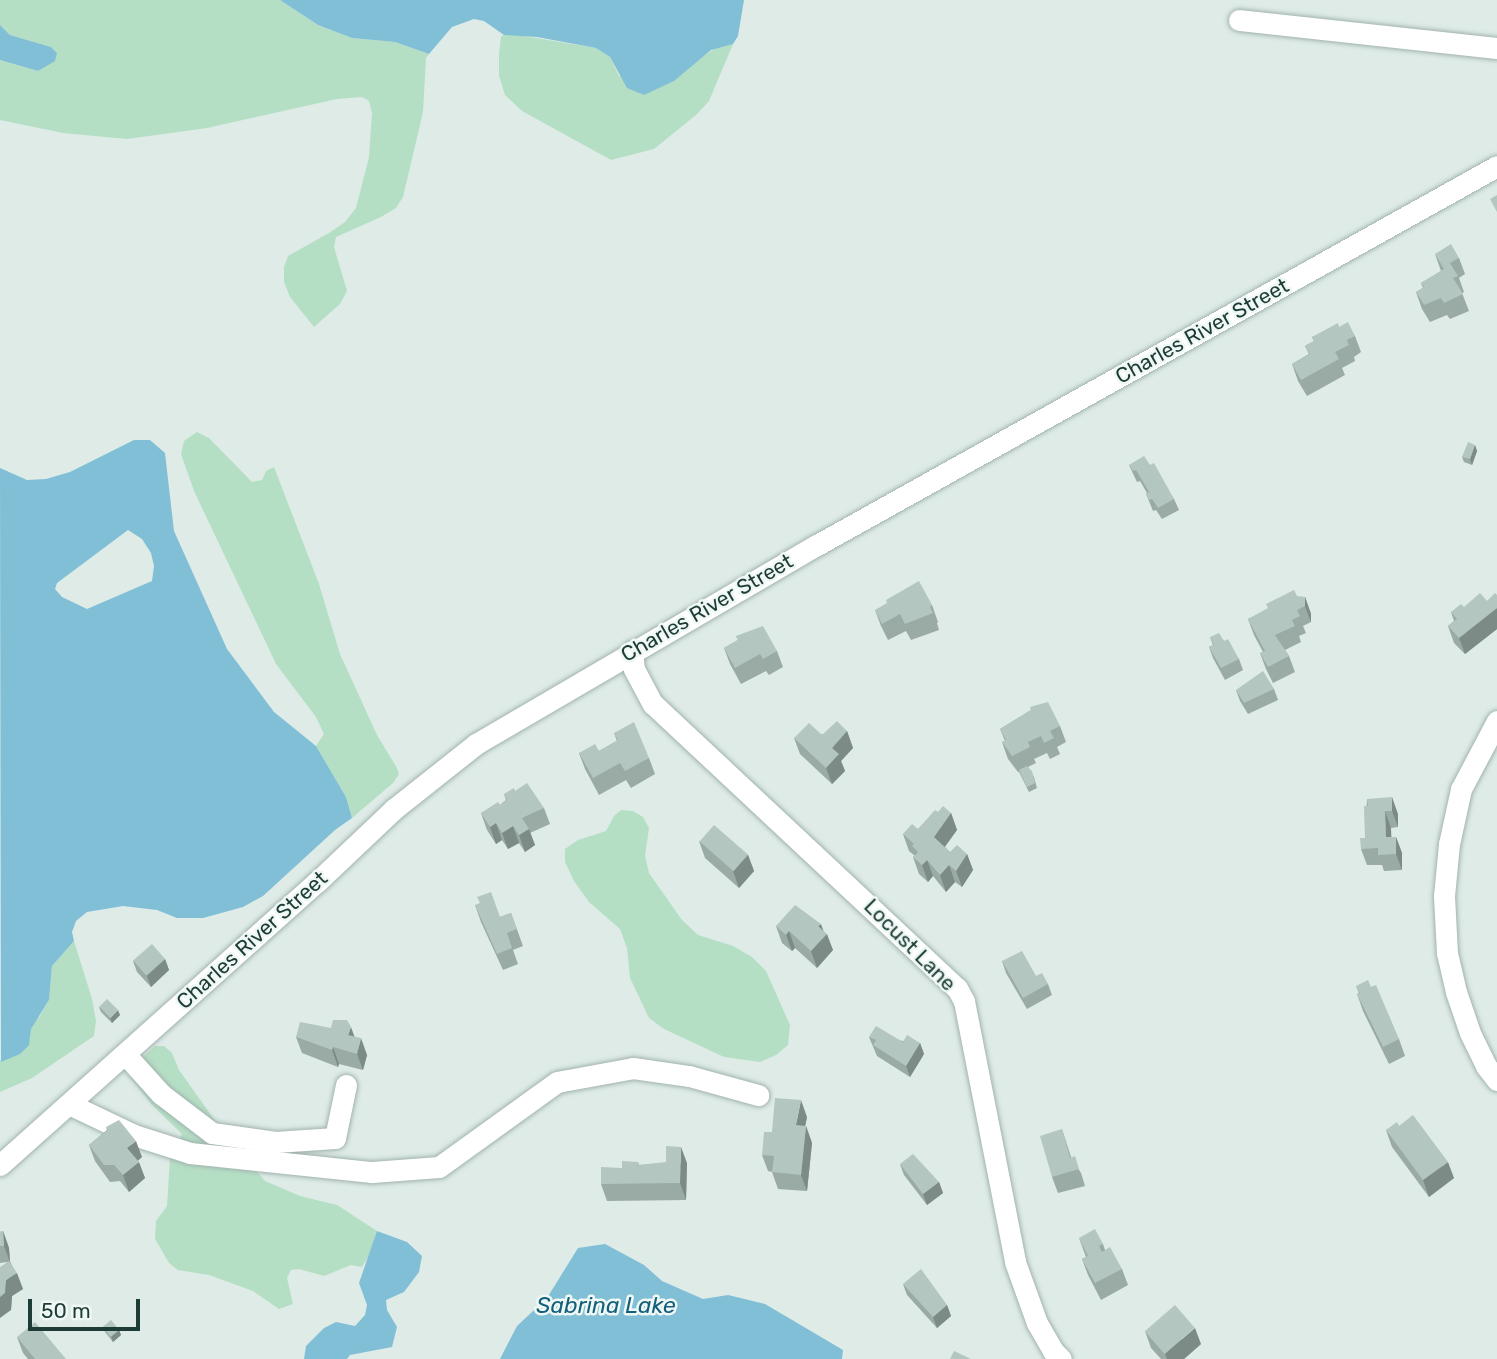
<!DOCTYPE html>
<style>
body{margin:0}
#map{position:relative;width:1497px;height:1359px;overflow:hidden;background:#deebe7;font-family:Rubik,sans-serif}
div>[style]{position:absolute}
.green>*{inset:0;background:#b5dfc5}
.water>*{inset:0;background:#81bfd6}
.roads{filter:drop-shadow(0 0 2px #a1b3af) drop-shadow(0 0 2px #a1b3af)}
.minor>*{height:21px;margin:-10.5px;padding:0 10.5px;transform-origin:10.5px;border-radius:10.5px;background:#fff}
.wall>*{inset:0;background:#9aaaa5}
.shaded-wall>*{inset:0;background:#7d8b86}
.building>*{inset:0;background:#b3c6c0;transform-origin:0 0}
span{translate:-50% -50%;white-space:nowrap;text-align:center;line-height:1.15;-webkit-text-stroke:5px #eff8f4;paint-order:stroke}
.street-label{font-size:21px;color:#1e3c37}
.water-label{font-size:23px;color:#145f7c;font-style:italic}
.scale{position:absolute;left:28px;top:1299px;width:112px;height:32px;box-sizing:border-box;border:4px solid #1e3c37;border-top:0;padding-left:9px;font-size:21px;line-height:24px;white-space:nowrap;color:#1e3c37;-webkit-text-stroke:5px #eff8f4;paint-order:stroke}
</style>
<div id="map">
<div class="green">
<div style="clip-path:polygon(0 0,280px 0,318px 25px,352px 38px,395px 42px,429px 54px,426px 58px,423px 112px,403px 197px,396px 208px,381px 217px,336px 237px,334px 247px,347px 291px,340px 304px,314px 327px,290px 297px,284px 282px,284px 267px,288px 256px,329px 233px,345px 222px,356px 208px,369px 157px,372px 113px,369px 101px,362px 97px,337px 99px,207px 128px,127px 139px,63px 133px,0 120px,0 60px,38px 71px,57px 53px,51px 47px,10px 35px,0 25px)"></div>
<div style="clip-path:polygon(506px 33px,596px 48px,610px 57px,619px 76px,696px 61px,720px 45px,733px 44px,709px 101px,696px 115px,654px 149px,611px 160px,522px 111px,505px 95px,499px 76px,499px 54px,501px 37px)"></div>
<div style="clip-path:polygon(197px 432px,209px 438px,252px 482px,262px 480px,266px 471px,274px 467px,319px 584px,340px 654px,377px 735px,397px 768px,399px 774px,393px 783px,352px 818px,346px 797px,316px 746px,324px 734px,316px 717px,276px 664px,194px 491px,181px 454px,184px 441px)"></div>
<div style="clip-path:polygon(621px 810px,633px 811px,643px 817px,649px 828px,645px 856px,649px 873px,682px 920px,698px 935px,733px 946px,752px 957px,766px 971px,790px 1025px,788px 1045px,776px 1055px,760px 1062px,724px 1057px,664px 1029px,649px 1018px,630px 978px,627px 948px,620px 929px,589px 902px,574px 881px,565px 862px,565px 849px,578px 840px,606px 831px,614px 816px)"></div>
<div style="clip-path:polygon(74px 941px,92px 999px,96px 1021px,94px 1036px,32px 1078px,0 1092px,0 1061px,40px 1016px,49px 1000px,52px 966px)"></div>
<div style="clip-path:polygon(155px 1046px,164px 1046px,172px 1053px,179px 1070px,226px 1136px,265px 1181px,300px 1196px,337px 1205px,377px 1231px,370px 1254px,362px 1267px,351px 1265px,324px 1276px,299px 1269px,291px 1270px,287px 1278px,293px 1304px,279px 1309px,253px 1291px,209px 1275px,178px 1270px,169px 1263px,155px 1239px,156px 1221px,167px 1206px,170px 1158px,182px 1134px,152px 1105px,131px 1078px,131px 1068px)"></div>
</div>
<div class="water">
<div style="clip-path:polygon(280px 0,744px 0,738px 36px,733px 44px,711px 50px,674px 81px,644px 95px,627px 88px,610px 57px,596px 48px,537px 37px,504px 35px,484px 21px,474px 19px,452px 27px,429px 54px,395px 42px,352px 38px,318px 25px)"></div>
<div style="clip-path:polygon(0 25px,10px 35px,51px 47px,57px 53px,55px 61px,38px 71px,0 60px)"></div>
<div style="clip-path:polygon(evenodd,134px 440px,150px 440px,165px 453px,174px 531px,227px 649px,274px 712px,316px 746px,346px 797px,352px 818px,335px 830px,263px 896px,243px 907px,203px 918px,177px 918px,157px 910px,123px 906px,87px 912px,76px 921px,72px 932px,74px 941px,52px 966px,49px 1000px,31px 1029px,29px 1045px,20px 1054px,1px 1062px,0 468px,27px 480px,46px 479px,70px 472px,134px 440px,128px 530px,142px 539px,151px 553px,154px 566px,152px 581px,87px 609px,62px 597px,55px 589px,57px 583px,128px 530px)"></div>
<div style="clip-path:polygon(377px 1231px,407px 1242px,422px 1256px,419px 1272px,404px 1292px,386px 1300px,387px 1310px,397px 1327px,392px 1347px,350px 1355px,347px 1359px,304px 1359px,306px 1346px,324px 1328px,336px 1322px,355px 1326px,365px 1315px,367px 1305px,359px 1283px)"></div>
<div style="clip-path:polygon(605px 1244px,644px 1265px,662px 1281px,703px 1299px,728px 1295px,765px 1304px,843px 1350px,842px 1359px,500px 1359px,517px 1326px,547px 1298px,578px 1248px)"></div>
</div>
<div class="roads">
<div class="minor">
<div style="left:1239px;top:20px;width:260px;rotate:6.2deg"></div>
<div style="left:632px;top:651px;width:18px;rotate:84deg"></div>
<div style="left:634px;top:669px;width:40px;rotate:62deg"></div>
<div style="left:653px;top:704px;width:416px;rotate:43.1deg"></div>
<div style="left:957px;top:988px;width:15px;rotate:62deg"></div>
<div style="left:964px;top:1001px;width:266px;rotate:78.9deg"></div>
<div style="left:1015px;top:1262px;width:65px;rotate:70.2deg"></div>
<div style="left:1037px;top:1323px;width:32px;rotate:60deg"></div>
<div style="left:1053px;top:1351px;width:11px;rotate:45deg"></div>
<div style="left:1497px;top:721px;width:77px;rotate:117.9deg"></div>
<div style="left:1461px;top:789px;width:56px;rotate:102.3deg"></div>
<div style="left:1449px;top:844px;width:52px;rotate:95.5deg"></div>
<div style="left:1444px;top:896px;width:57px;rotate:87deg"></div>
<div style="left:1447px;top:953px;width:40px;rotate:77deg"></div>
<div style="left:1456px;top:992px;width:43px;rotate:71.1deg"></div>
<div style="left:1470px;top:1033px;width:37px;rotate:64deg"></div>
<div style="left:1486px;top:1066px;width:18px;rotate:52deg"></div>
<div style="left:125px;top:1054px;width:54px;rotate:48deg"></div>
<div style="left:161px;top:1094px;width:64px;rotate:37.4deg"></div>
<div style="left:212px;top:1133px;width:64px;rotate:8.1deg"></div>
<div style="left:275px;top:1142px;width:60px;rotate:-3.8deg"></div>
<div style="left:335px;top:1138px;width:54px;rotate:-78.3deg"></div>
<div style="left:69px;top:1104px;width:72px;rotate:25.5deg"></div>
<div style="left:134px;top:1135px;width:59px;rotate:17.8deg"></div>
<div style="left:190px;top:1153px;width:183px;rotate:6deg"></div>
<div style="left:372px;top:1172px;width:67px;rotate:-4.3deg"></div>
<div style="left:439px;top:1167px;width:145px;rotate:-35.8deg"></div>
<div style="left:557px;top:1082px;width:77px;rotate:-10.4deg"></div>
<div style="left:633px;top:1068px;width:57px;rotate:8.1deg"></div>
<div style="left:689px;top:1076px;width:72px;rotate:15.4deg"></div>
<div style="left:0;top:1165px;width:425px;rotate:-41.8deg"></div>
<div style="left:317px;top:882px;width:106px;rotate:-43.5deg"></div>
<div style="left:394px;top:809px;width:105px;rotate:-38.4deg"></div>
<div style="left:476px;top:744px;width:395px;rotate:-30.3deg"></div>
<div style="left:817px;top:545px;width:778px;rotate:-29.13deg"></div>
</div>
</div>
<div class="wall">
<div style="clip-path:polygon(1435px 254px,1459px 258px,1465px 274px,1459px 278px,1464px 292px,1462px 293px,1469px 311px,1450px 319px,1447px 315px,1430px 322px,1422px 309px,1416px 292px,1423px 288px,1421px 283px,1441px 271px)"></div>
<div style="clip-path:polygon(1339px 327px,1355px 336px,1361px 352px,1354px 357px,1355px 361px,1342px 368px,1345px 375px,1307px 396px,1298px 381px,1292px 364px,1309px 354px,1305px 346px,1314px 341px,1312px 337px)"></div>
<div style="clip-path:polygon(1475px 445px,1477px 451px,1472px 465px,1464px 462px,1462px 457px)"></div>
<div style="clip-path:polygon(1129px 465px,1150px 465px,1174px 499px,1179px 510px,1162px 519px,1156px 510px,1153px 511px,1146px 494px,1147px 493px,1140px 481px,1137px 482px)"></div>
<div style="clip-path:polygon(1497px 595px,1497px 629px,1465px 654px,1454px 643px,1448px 626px,1454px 621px,1451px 612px,1487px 601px)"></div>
<div style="clip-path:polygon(1305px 597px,1311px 614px,1311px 622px,1303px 626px,1306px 633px,1299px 636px,1301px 642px,1285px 650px,1289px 656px,1295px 672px,1273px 683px,1266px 669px,1260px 653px,1263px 652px,1254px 635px,1248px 619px)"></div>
<div style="clip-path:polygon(932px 605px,938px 622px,937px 623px,939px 630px,911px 640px,906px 631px,888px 640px,881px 626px,875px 610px)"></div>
<div style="clip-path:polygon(736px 636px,777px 651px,783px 667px,769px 675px,766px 671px,741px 684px,730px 664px,724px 648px,738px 640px)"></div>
<div style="clip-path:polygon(1210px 637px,1224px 641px,1239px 659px,1243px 670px,1225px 680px,1213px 658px,1209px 647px,1213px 645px)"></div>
<div style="clip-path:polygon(1274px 689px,1278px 700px,1248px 714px,1240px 701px,1236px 690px)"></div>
<div style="clip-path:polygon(1031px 710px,1060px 726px,1066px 742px,1057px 747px,1060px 754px,1050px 759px,1047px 753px,1034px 759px,1036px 763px,1028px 767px,1034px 777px,1037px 788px,1029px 792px,1019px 772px,1018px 772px,1008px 759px,1002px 742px,1005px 741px,1000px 729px)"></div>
<div style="clip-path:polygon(847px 731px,853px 748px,841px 761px,845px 771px,832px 784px,800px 754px,794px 738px)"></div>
<div style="clip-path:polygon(614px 733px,649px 758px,655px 774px,631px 788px,626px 780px,599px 795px,585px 769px,579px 753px,599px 751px,617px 741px)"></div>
<div style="clip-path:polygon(504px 794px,544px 808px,550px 824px,530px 833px,535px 845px,525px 852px,519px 843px,508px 849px,502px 840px,496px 844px,487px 830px,481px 813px,500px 805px,506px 800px)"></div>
<div style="clip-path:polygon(1367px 799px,1398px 814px,1398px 827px,1391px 828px,1391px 837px,1396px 837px,1402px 853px,1402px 870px,1384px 871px,1382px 865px,1367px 865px,1361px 849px,1365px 838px)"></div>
<div style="clip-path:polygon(938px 812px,951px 813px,957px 830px,945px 847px,950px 852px,967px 854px,973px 870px,962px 887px,955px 882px,946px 892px,933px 876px,928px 882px,919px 874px,913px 857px,915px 856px,909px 851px,903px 834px,918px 829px)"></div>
<div style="clip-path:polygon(699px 841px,748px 855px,754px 871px,739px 888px,705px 858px)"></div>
<div style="clip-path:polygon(475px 905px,500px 917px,511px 913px,523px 946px,513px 950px,518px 964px,503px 970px,481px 922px)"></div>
<div style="clip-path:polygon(776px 926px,824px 932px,833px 950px,817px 968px,795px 948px,792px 951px,782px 943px)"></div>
<div style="clip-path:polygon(165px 959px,169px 970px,151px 987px,137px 972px,133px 961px)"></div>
<div style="clip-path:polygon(1002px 961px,1036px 976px,1048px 984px,1052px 995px,1027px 1009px,1006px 973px)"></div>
<div style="clip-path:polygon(1356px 986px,1399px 1039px,1405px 1056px,1389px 1064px,1363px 1011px,1357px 994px,1359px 993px)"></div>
<div style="clip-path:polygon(99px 1007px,120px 1015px,112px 1023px,101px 1012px)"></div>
<div style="clip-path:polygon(354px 1036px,367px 1055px,363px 1070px,339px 1064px,338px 1067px,302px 1053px,296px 1037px)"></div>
<div style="clip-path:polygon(869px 1037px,920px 1043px,924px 1054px,910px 1077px,877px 1056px)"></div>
<div style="clip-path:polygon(807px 1117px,805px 1126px,806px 1126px,812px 1143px,807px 1191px,778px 1189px,772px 1172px,768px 1171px,762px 1155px,772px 1132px)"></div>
<div style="clip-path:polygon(1399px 1126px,1454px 1178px,1429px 1197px,1392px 1147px,1386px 1130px)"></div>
<div style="clip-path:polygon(106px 1127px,142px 1157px,138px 1161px,145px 1178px,129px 1192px,120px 1181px,110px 1182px,95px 1161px,89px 1145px,107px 1130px)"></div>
<div style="clip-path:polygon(1062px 1129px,1071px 1157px,1081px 1173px,1085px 1186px,1058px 1193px,1052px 1177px)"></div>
<div style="clip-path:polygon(638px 1162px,639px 1165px,687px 1163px,686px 1200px,607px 1201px,601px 1184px,622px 1168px)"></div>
<div style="clip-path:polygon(900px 1164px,939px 1182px,943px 1193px,927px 1205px,904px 1175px)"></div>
<div style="clip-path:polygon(3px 1231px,9px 1248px,10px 1261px,23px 1289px,12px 1296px,11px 1310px,7px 1262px,0 1263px,0 1232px)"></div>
<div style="clip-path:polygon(1079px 1238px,1103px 1244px,1105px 1250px,1122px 1269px,1128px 1285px,1101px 1300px,1088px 1275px,1082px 1259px,1086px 1257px)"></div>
<div style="clip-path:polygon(903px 1284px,947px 1305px,951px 1316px,937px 1328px,907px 1295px)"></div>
<div style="clip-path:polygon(103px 1327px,119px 1330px,121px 1335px,113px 1342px,105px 1332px)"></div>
<div style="clip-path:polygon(1145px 1331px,1201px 1344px,1184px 1359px,1161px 1359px,1151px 1348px)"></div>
<div style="clip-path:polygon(17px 1337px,66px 1359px,28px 1359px,23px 1353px)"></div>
</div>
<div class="shaded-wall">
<div style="clip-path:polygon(1475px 445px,1477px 451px,1472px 465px,1470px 459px)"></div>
<div style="clip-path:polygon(1305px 597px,1311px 614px,1311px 622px,1305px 606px)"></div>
<div style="clip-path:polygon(1497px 608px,1497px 629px,1465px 654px,1459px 638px)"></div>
<div style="clip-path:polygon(847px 731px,853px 748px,841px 761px,845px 771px,832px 784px,826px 768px,832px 748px)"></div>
<div style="clip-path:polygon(1392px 797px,1398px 814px,1398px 827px,1392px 811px)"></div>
<div style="clip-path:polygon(1385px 811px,1391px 828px,1392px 854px,1386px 837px)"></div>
<div style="clip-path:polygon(951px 813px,957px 830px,940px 853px,934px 837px)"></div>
<div style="clip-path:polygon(496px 823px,502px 840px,496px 844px,490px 827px)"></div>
<div style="clip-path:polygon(513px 826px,519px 843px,508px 849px,502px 833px)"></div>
<div style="clip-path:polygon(529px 829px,535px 845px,525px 852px,519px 835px)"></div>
<div style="clip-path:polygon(1396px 837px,1402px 853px,1402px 870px,1396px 854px)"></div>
<div style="clip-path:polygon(967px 854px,973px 870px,962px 887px,956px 871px)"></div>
<div style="clip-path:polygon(748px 855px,754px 871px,739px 888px,733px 871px)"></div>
<div style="clip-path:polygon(927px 860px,933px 876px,928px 882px,922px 865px)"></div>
<div style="clip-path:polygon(949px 865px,955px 882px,946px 892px,940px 875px)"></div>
<div style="clip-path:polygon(821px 924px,825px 935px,827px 934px,833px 950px,817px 968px,811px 951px,818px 926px)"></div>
<div style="clip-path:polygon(789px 931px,795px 948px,792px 951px,786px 935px)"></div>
<div style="clip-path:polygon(165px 959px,169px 970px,151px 987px,147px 976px)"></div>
<div style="clip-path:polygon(118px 1010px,120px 1015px,112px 1023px,110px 1017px)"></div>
<div style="clip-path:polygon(351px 1027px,357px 1044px,348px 1035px)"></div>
<div style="clip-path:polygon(361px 1038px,367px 1055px,363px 1070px,357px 1054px)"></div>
<div style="clip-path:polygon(920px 1043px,924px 1054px,910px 1077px,906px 1066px)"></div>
<div style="clip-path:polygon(333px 1047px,339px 1064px,338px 1067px,332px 1050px)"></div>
<div style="clip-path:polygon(801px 1100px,807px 1117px,802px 1142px,796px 1125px)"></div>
<div style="clip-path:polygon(806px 1126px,812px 1143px,807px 1191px,801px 1175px)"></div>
<div style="clip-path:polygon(136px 1141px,142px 1157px,133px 1164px,127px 1148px)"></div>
<div style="clip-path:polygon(681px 1147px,687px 1163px,686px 1200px,680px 1183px)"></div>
<div style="clip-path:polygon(139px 1162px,145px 1178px,129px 1192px,123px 1175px)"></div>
<div style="clip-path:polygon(1448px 1162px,1454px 1178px,1429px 1197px,1423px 1180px)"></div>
<div style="clip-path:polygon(939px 1182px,943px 1193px,927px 1205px,923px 1194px)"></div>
<div style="clip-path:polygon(3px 1231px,9px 1248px,10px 1262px,4px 1246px)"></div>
<div style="clip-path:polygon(17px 1273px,23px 1289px,12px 1296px,11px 1310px,0 1318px,0 1297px,6px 1280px)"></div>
<div style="clip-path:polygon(947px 1305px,951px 1316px,937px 1328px,933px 1317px)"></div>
<div style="clip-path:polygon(1195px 1328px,1201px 1344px,1184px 1359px,1167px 1359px,1165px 1354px)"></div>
<div style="clip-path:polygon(119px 1330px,121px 1335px,113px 1342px,111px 1336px)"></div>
</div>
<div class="building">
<div style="clip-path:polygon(1497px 195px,1497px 212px,1490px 199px)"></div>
<div style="clip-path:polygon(1451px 244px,1459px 258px,1450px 263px,1458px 276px,1453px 278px,1463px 294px,1444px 303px,1441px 298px,1424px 305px,1416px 292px,1424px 287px,1421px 283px,1444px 269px,1435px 254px)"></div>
<div style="clip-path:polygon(1348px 322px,1355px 336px,1347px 340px,1349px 345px,1335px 352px,1339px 359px,1301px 380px,1292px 364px,1310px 354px,1305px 346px,1314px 341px,1312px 337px,1338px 323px,1339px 327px)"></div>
<div style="clip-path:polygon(1468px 442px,1475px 445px,1470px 459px,1462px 457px)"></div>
<div style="clip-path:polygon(1144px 456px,1150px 465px,1154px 463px,1174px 499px,1158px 508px,1152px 499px,1149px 500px,1146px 494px,1149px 492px,1136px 470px,1133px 471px,1129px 465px)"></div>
<div style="clip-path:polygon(919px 581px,932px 605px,930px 607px,933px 613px,905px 624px,900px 614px,882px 624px,875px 610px,887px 603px,886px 600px)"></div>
<div style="clip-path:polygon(1294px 590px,1297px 596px,1305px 597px,1305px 606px,1297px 610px,1300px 616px,1292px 620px,1295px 626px,1275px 635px,1289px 656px,1268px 667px,1260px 653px,1265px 651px,1248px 619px,1268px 608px,1266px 604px)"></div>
<div style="clip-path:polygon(1480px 593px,1487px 601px,1495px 593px,1497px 595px,1497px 608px,1459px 638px,1448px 626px,1457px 619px,1451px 612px,1461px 604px,1464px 607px)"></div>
<div style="clip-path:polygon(763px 626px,777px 651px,763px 659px,760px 654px,735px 668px,724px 648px,738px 640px,736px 636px)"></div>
<div style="clip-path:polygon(1219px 633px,1224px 641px,1228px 639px,1239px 659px,1221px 668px,1209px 647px,1214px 645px,1210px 637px)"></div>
<div style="clip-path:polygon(1263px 671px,1274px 689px,1244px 703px,1236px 690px)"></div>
<div style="clip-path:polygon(1048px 702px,1060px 726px,1050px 731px,1054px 738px,1044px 743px,1041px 736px,1028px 742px,1030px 747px,1012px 756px,1002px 742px,1006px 740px,1000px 729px,1031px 710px,1030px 707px)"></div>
<div style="clip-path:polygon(837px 721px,847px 731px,832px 748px,839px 754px,826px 768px,794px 738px,809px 723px,822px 735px)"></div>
<div style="clip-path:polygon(634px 722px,649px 758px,625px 771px,620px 763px,593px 778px,579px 753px,595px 744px,599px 751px,618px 740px,614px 733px)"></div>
<div style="clip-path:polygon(1027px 766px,1032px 771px,1035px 783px,1027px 787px,1019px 770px)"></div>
<div style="clip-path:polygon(527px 783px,544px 808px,522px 818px,529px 829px,519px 835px,513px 826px,502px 833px,496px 823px,490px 827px,481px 813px,498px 802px,500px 805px,507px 800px,504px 794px,514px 788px,515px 791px)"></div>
<div style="clip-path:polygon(1392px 797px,1392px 811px,1385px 811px,1386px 837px,1396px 837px,1396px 854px,1378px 855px,1378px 848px,1361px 849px,1360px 838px,1365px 838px,1364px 806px,1368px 806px,1367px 799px)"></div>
<div style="clip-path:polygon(943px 806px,951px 813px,934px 837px,950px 852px,957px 845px,967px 854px,956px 871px,949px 865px,940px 875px,927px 860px,922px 865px,913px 857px,918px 852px,912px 846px,914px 844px,903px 834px,912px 824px,918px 829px,935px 810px,938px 812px)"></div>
<div style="left:714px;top:825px;width:45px;height:22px;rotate:41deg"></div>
<div style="clip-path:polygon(491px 892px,500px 917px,511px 913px,517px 929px,507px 933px,512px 948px,497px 954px,475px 905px,480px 903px,477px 897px)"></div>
<div style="clip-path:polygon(795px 905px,821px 924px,818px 926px,827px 934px,811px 951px,789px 931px,786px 935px,776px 926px)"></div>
<div style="left:152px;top:944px;width:20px;height:25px;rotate:49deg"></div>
<div style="clip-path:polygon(1022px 951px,1036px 976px,1042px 973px,1048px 984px,1023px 998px,1002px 961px)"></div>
<div style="clip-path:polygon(1368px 980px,1371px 987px,1376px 985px,1399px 1039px,1383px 1047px,1357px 994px,1360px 993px,1356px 986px)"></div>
<div style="left:107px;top:999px;width:16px;height:11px;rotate:45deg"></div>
<div style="clip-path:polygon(333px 1020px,347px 1020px,351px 1027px,348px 1035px,361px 1038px,357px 1054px,333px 1047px,332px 1050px,296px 1037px,300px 1022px,331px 1028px)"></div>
<div style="clip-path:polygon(876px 1026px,903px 1042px,907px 1035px,920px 1043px,906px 1066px,873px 1045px,876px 1040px,869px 1037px)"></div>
<div style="clip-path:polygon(775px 1098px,801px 1100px,796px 1125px,806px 1126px,801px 1175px,772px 1172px,774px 1156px,762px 1155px,764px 1132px,772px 1132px)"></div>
<div style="clip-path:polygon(1413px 1115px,1448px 1162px,1423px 1180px,1386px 1130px,1397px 1122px,1399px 1126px)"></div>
<div style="clip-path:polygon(119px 1120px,136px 1141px,127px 1148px,139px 1162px,123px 1175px,114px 1165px,104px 1165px,89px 1145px,108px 1130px,106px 1127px)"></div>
<div style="clip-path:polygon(1062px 1129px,1070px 1158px,1075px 1156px,1079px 1169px,1052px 1177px,1040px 1136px)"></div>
<div style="clip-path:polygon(666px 1146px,681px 1147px,680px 1183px,601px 1184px,601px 1167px,622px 1168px,622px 1161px,638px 1162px,638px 1165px,666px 1162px)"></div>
<div style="clip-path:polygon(913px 1154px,939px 1182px,923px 1194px,900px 1164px)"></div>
<div style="clip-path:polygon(1095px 1229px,1103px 1244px,1099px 1246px,1102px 1252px,1110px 1247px,1122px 1269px,1095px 1283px,1082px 1259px,1088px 1256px,1079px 1238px)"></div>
<div style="clip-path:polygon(3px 1231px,4px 1246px,0 1246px,0 1232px)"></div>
<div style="clip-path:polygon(9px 1261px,17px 1273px,6px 1280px,5px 1293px,0 1297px,0 1267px)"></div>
<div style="clip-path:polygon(921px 1269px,947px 1305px,933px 1317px,903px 1284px)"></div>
<div style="left:1175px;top:1305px;width:30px;height:40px;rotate:49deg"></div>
<div style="left:111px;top:1320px;width:13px;height:11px;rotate:51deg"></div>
<div style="clip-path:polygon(35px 1322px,66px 1359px,35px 1359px,17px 1337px)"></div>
<div style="clip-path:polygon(954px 1351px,971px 1359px,950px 1359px)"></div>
</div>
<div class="street-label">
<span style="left:1202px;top:331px;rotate:-29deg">Charles River Street</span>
<span style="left:707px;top:608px;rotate:-30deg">Charles River Street</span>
<span style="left:252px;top:940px;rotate:-42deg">Charles River Street</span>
<span style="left:910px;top:945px;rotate:45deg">Locust Lane</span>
</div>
<div class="water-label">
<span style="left:606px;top:1305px">Sabrina Lake</span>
</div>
<div class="scale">50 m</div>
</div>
